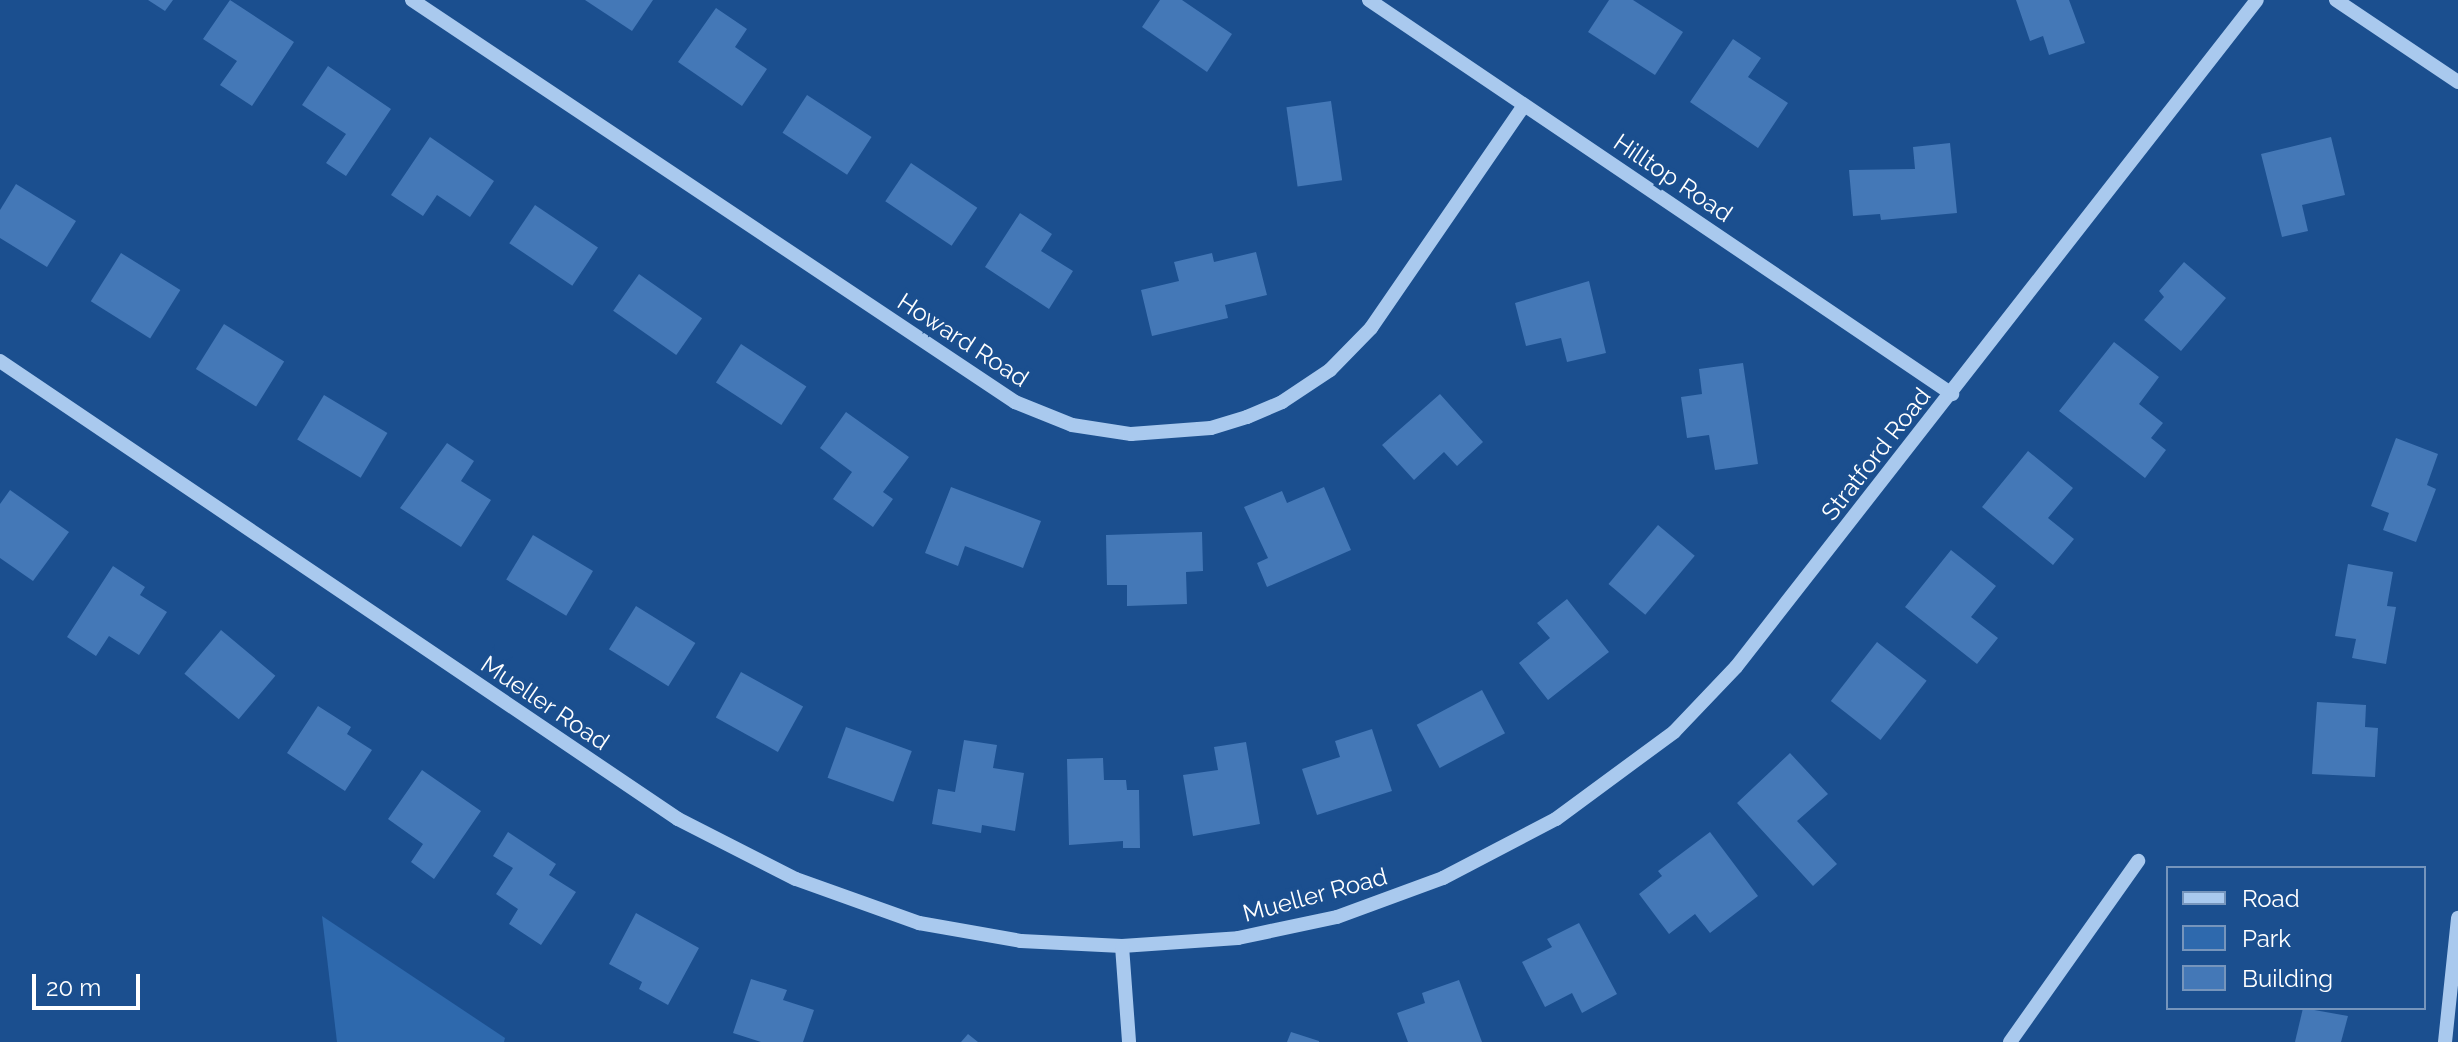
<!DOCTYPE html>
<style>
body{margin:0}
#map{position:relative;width:2458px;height:1042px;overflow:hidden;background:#1b4f8f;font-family:Raleway,sans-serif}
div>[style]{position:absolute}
.green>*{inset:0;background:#2e69ad}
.building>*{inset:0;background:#4478b7;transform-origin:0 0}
.minor>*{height:14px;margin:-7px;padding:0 7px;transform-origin:7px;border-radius:7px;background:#a9c9ee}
span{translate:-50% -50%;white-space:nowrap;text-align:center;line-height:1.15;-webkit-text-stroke:8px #1b4f8f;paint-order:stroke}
.street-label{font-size:24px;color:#fff}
.legend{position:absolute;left:2166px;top:866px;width:260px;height:144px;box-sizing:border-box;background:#1b4f8f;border:2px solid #7695bc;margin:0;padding:10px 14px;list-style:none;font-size:24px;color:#fff}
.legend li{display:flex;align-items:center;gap:16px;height:40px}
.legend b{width:40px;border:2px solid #7695bc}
.scale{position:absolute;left:32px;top:974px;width:108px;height:36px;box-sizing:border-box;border:4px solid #fff;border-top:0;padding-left:10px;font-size:24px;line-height:28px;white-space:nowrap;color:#fff;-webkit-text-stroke:6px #1b4f8f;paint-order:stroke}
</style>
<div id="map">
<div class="green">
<div style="clip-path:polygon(322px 916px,505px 1038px,504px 1042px,337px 1042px)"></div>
</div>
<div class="building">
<div style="clip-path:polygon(148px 0,173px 0,165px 11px)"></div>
<div style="clip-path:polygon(230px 0,294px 42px,252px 106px,220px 85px,237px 61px,203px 39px)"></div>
<div style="clip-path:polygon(585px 0,653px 0,632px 31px)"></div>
<div style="clip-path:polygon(1160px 0,1182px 0,1232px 34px,1207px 72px,1142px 27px)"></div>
<div style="clip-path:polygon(1609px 0,1633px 0,1683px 32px,1655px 75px,1588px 32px)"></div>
<div style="clip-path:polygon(2016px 0,2069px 0,2085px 43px,2049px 55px,2043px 36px,2030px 41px)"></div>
<div style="clip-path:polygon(716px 8px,747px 29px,735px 47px,767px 69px,742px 106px,678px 62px)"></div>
<div style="clip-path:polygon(1733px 39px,1761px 58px,1748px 77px,1788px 103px,1758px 148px,1690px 102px)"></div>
<div style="clip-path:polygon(328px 66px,391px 109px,346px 176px,326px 163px,346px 134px,302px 105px)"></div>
<div style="left:807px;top:95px;width:77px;height:45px;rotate:33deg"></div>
<div style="left:1331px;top:101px;width:80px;height:45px;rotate:82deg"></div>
<div style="clip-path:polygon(430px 137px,494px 181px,470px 217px,437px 195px,423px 216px,391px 195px)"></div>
<div style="clip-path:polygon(2331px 137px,2345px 195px,2302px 205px,2308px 231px,2282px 237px,2261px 154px)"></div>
<div style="clip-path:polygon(1950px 143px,1957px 213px,1881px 220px,1880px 214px,1853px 216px,1849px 170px,1915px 169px,1913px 147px)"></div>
<div style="left:911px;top:163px;width:80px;height:46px;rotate:34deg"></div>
<div style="clip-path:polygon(16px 184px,76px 221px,47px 267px,0 238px,0 210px)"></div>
<div style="left:535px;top:205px;width:76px;height:46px;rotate:34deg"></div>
<div style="clip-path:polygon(1020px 213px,1052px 234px,1041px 251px,1073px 271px,1049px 309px,985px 267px)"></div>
<div style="clip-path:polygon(1256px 252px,1267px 295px,1225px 305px,1228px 318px,1152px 336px,1141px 290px,1179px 281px,1174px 262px,1212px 253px,1214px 262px)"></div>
<div style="left:121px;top:253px;width:70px;height:57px;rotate:32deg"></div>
<div style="clip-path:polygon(2184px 262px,2226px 298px,2181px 351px,2144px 320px,2164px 297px,2159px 291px)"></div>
<div style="left:639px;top:274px;width:77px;height:45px;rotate:35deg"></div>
<div style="clip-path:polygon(1589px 281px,1606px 353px,1567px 362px,1561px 338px,1526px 346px,1515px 303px)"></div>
<div style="left:224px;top:324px;width:71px;height:53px;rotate:32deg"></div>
<div style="clip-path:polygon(2114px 342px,2159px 377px,2139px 404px,2163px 423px,2151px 438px,2166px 450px,2145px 478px,2059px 411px)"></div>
<div style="left:741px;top:344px;width:78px;height:46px;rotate:33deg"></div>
<div style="clip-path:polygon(1743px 363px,1758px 464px,1715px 470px,1709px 435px,1687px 438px,1681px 397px,1702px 394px,1699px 369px)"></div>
<div style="clip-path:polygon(1440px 394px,1483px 442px,1457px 466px,1444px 452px,1414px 480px,1382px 445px)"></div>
<div style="left:324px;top:395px;width:74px;height:52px;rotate:31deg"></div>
<div style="clip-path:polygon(846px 412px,909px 457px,883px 492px,893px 499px,873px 527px,833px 499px,852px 472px,820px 448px)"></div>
<div style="clip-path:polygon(2396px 438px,2438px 454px,2427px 485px,2436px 489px,2416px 542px,2383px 530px,2389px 513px,2371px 506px)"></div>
<div style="clip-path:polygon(447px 443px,474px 461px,461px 481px,491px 500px,461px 547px,400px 508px)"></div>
<div style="clip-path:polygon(2028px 451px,2073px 488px,2048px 518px,2074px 539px,2053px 565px,1982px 507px)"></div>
<div style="clip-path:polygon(951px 487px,1041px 521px,1023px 568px,965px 546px,958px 566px,925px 553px)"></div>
<div style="clip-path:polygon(1324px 487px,1351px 550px,1267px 587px,1257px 563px,1268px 558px,1244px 507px,1282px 491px,1287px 503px)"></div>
<div style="clip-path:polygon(10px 490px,69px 532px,33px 581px,0 558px,0 504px)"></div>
<div style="left:1658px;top:525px;width:48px;height:77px;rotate:40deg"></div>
<div style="clip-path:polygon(1202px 532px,1203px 571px,1186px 572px,1187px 604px,1127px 606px,1127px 585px,1107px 585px,1106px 535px)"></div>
<div style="left:533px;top:535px;width:70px;height:52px;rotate:31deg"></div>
<div style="clip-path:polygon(1951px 550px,1996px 586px,1971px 617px,1998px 638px,1977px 664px,1905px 607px)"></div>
<div style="clip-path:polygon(2348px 564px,2393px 572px,2387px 606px,2396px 607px,2386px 664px,2352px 658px,2356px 639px,2335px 636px)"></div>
<div style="clip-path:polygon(113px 566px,145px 587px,140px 595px,167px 612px,139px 655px,109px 636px,96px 656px,67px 637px)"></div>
<div style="clip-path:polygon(1567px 599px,1609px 652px,1548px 700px,1519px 663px,1550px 638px,1537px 623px)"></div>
<div style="left:636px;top:606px;width:70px;height:51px;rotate:32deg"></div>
<div style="left:221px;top:630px;width:71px;height:57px;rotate:40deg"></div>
<div style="left:1877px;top:642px;width:63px;height:75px;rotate:38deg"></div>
<div style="left:741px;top:672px;width:71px;height:52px;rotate:29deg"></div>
<div style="left:1482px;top:690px;width:49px;height:74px;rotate:62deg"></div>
<div style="clip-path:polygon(2317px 702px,2366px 705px,2365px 727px,2378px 728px,2375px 777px,2312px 774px)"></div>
<div style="clip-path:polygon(318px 706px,351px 727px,347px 734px,372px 750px,345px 791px,287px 753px)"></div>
<div style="left:846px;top:727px;width:70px;height:54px;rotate:20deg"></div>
<div style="clip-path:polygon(1372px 729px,1392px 791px,1317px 815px,1302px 769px,1340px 757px,1335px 741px)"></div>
<div style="clip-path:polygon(964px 740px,997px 745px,993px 768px,1024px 773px,1015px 831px,982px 825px,981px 833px,932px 824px,938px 789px,955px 792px)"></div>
<div style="clip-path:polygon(1246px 742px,1260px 824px,1193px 836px,1183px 775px,1218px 770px,1214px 747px)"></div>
<div style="clip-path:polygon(1790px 753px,1828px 794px,1797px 821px,1837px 864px,1813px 886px,1737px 803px)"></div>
<div style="clip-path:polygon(1103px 758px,1104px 780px,1126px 780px,1127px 790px,1139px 790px,1140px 848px,1123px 848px,1123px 841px,1069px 845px,1067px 759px)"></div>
<div style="clip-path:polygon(422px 770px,481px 811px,434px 879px,411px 862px,423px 844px,388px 819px)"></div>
<div style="clip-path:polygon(508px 832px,556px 864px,549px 875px,576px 892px,541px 945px,509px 924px,518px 909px,496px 894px,513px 868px,493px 856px)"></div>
<div style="clip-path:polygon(1710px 832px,1758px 896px,1710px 933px,1695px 914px,1669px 934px,1639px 894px,1662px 876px,1658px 871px)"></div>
<div style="clip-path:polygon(636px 913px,699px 948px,668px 1005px,639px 989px,642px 982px,609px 964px)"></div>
<div style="clip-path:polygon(1579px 923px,1617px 994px,1582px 1013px,1572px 993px,1545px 1007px,1522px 962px,1552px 947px,1547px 939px)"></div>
<div style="clip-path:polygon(751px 979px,787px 990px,783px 1000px,814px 1010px,803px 1042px,761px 1042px,733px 1033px)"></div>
<div style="clip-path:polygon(1459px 980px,1482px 1042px,1408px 1042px,1397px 1013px,1425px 1003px,1422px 993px)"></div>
<div style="clip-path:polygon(2303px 1008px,2348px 1016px,2341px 1042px,2295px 1042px)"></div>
<div style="clip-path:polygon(1291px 1032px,1319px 1041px,1319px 1042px,1287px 1042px)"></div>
<div style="clip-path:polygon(968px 1034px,978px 1042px,961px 1042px)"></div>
</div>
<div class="minor">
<div style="left:412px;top:0;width:725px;rotate:33.69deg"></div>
<div style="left:1015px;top:402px;width:61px;rotate:22deg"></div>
<div style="left:1072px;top:425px;width:60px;rotate:8.7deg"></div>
<div style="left:1131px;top:434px;width:80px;rotate:-4.3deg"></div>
<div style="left:1211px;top:428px;width:38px;rotate:-17deg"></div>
<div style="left:1247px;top:417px;width:38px;rotate:-23deg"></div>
<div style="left:1282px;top:402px;width:58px;rotate:-33.7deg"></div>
<div style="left:1330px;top:370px;width:59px;rotate:-45.7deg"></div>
<div style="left:1371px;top:328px;width:270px;rotate:-55.5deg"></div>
<div style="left:1369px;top:0;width:704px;rotate:34.05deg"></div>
<div style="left:2336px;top:0;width:147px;rotate:33.9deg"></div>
<div style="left:0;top:361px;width:818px;rotate:34.04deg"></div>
<div style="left:678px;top:819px;width:132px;rotate:27deg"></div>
<div style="left:796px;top:879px;width:131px;rotate:19.7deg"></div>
<div style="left:919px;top:923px;width:104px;rotate:10deg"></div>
<div style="left:1021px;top:941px;width:101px;rotate:2.8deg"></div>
<div style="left:1122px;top:946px;width:116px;rotate:-3.9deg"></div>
<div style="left:1238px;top:938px;width:101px;rotate:-12deg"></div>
<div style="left:1337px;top:917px;width:113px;rotate:-20.2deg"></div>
<div style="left:1443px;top:878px;width:127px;rotate:-27.6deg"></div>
<div style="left:1556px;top:819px;width:147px;rotate:-36.4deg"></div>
<div style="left:1674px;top:732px;width:90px;rotate:-46.4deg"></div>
<div style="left:1736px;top:667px;width:846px;rotate:-52.01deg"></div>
<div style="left:1122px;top:946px;width:96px;rotate:85.8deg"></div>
<div style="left:2010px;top:1042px;width:222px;rotate:-54.7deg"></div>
<div style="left:2445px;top:1042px;width:125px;rotate:-84deg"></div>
</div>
<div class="street-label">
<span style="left:1673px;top:178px;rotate:34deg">Hilltop Road</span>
<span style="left:963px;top:340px;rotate:33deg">Howard Road</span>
<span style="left:1876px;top:454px;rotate:-52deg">Stratford Road</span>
<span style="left:545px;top:703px;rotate:34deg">Mueller Road</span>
<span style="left:1315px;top:895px;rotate:-15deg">Mueller Road</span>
</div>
<ul class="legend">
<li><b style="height:10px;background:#a9c9ee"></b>Road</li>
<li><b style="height:22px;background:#2e69ad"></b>Park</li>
<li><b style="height:22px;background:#4478b7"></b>Building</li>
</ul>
<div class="scale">20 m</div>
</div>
